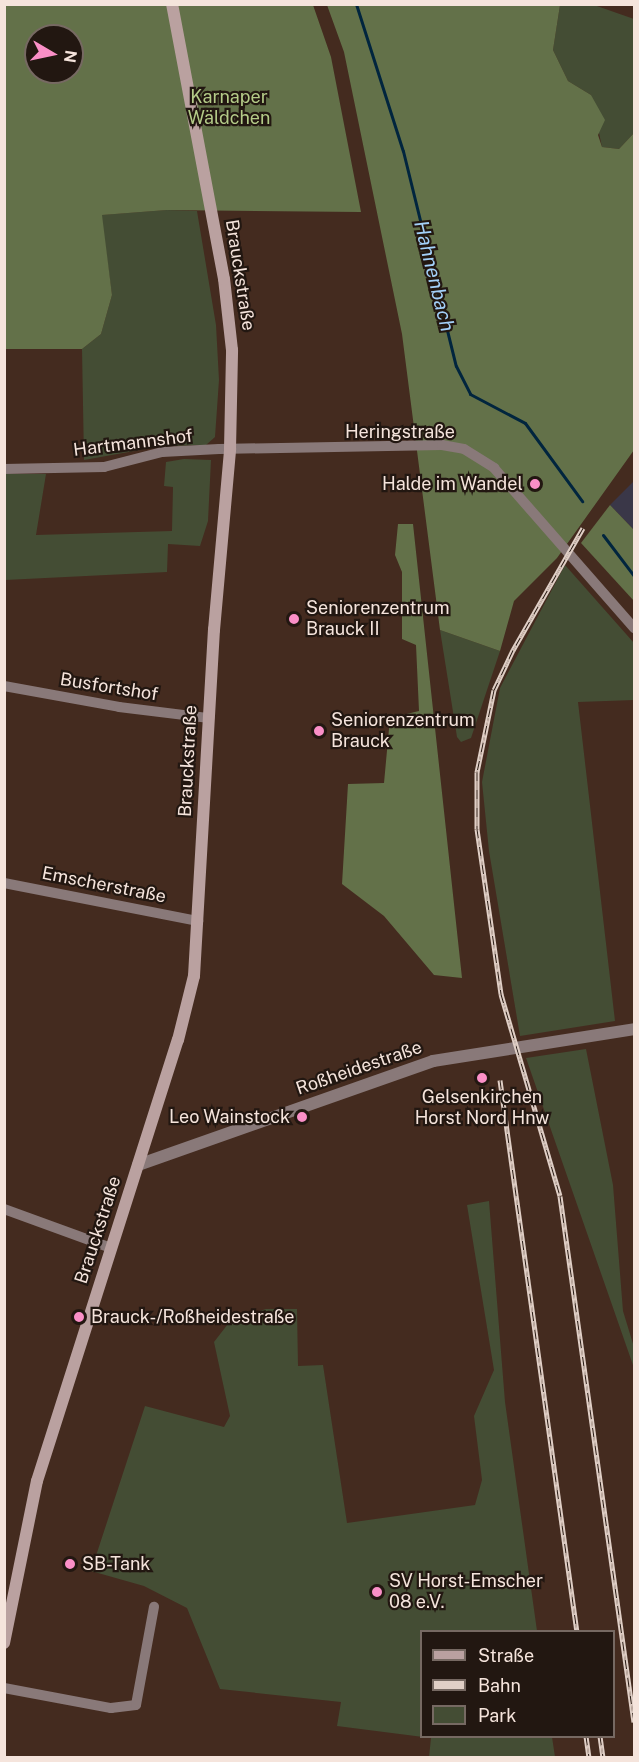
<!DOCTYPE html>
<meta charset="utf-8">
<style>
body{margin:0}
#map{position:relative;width:639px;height:1762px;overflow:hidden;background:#442b1f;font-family:"Public Sans",sans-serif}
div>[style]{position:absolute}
.industrial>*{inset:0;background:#3a3748}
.green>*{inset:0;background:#444d34}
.forest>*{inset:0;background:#637149}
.stream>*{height:3px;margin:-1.5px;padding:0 1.5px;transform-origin:1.5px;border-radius:1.5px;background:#01253e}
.minor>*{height:10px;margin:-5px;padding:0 5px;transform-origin:5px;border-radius:5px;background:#897979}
.tertiary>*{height:12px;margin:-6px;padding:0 6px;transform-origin:6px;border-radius:6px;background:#897979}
.secondary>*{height:12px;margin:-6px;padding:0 6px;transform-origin:6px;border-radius:6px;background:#baa1a0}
.rail>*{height:5px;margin-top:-2.5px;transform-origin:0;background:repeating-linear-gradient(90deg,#221711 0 9px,#e0cfc6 0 18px);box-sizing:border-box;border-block:2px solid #e0cfc6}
.dots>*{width:16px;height:16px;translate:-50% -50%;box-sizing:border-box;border:3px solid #221711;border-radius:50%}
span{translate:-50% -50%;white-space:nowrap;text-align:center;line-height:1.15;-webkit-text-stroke:4.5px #221711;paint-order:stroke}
.park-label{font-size:18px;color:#b4cb88}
.street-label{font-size:18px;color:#f5e4dc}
.poi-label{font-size:18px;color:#f5e4dc}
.right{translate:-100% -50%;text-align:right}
.left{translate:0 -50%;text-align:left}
.water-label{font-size:20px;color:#a3d0f8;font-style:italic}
.frame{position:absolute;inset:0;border:6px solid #f5e4dc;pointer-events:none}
.legend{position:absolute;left:420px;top:1630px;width:195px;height:108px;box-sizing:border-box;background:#221711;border:2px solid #766962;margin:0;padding:8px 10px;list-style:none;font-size:18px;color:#f5e4dc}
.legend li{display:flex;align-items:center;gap:12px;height:30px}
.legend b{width:30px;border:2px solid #766962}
.north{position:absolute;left:24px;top:24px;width:60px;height:60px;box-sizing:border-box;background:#221711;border:2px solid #766962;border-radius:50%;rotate:99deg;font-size:16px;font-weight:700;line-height:24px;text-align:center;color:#f5e4dc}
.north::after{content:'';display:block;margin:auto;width:21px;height:27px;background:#fa8fc7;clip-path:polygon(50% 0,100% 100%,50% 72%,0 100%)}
</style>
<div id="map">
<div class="industrial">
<div style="clip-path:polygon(634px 481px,634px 530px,610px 505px)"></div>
</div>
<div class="green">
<div style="clip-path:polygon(560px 5px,594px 5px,634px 19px,634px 133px,619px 149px,602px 147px,591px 95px,568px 81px,553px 50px)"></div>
<div style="clip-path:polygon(167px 210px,197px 211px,216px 325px,219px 380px,215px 437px,206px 445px,162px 446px,84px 460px,82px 349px,101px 334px,112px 295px,101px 215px)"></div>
<div style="clip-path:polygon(184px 459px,211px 460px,208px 521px,200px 546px,168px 544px,167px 572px,5px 580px,5px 474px,46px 474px,36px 535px,172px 531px,173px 487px,164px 486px,166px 462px)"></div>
<div style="clip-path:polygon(565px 565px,634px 643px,634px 700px,578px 702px,615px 1021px,520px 1036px,489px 851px,482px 782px,500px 688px)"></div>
<div style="clip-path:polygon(440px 630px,500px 651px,471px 738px,461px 742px,457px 737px)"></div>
<div style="clip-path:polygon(586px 1049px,613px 1185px,623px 1311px,634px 1347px,634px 1368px,526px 1058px)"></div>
<div style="clip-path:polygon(489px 1201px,505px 1402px,537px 1631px,422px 1632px,422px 1736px,552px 1737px,555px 1757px,429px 1757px,431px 1738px,337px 1726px,341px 1702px,220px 1689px,187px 1608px,144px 1586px,91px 1571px,145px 1406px,224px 1427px,230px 1416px,214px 1342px,231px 1320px,266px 1309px,297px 1309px,298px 1366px,323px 1365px,347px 1523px,475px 1505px,482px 1480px,474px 1416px,494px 1370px,467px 1205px)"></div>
</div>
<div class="forest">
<div style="clip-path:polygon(evenodd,4px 5px,313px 5px,331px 57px,361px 212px,167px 210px,102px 215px,112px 295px,101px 334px,82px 349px,5px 349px,4px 5px,36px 36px,72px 36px,72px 72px,36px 72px,36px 36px)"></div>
<div style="clip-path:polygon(327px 5px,560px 5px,553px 50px,568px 81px,591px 95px,605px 120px,598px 135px,602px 147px,619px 149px,634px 133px,634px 450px,557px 558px,514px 601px,500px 651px,440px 630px,402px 334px,344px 52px)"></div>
<div style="clip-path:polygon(610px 505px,634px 530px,634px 601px,581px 543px)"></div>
<div style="clip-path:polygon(398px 524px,413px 524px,462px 978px,434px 975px,384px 916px,342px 884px,348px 784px,384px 783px,390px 718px,419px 711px,416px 645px,402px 639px,402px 572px,395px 555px)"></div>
</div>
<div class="stream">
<div style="left:356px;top:4px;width:154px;rotate:72.3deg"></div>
<div style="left:403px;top:151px;width:221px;rotate:76.2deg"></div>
<div style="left:456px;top:366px;width:31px;rotate:63deg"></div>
<div style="left:470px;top:394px;width:62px;rotate:27.8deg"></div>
<div style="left:525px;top:423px;width:97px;rotate:53.8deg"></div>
<div style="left:603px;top:535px;width:51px;rotate:52.9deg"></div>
</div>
<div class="minor">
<div style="left:4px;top:469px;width:100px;rotate:-1.1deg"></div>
<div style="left:104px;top:467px;width:60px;rotate:-14.5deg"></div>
<div style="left:162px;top:452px;width:57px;rotate:-3deg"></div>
<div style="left:219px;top:449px;width:223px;rotate:-1deg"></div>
<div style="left:442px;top:445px;width:22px;rotate:10deg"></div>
<div style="left:464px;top:449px;width:36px;rotate:32deg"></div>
<div style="left:494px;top:468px;width:213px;rotate:48.8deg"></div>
<div style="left:4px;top:686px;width:117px;rotate:10.3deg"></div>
<div style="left:119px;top:707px;width:91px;rotate:7deg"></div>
<div style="left:4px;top:883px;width:198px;rotate:11.1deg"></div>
<div style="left:4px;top:1209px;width:114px;rotate:20deg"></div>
<div style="left:4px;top:1688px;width:109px;rotate:10.6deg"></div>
<div style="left:111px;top:1708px;width:25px;rotate:-7deg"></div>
<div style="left:136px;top:1705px;width:100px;rotate:-79.6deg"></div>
</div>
<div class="tertiary">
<div style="left:138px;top:1165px;width:313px;rotate:-19.4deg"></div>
<div style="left:433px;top:1061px;width:204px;rotate:-9deg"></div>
</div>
<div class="secondary">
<div style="left:4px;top:1643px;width:165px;rotate:-78.5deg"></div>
<div style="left:37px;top:1481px;width:463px;rotate:-72.3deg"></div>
<div style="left:178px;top:1040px;width:66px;rotate:-76deg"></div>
<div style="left:194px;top:976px;width:347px;rotate:-86.7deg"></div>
<div style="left:214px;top:630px;width:182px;rotate:-84.9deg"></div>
<div style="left:230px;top:449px;width:99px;rotate:-88.8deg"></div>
<div style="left:232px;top:350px;width:71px;rotate:-96.4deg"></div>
<div style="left:224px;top:279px;width:280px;rotate:-100.7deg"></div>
</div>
<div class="rail">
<div style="left:583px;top:528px;width:141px;rotate:119.8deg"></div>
<div style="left:513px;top:650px;width:44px;rotate:115.4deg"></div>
<div style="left:494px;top:690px;width:84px;rotate:101.7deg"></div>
<div style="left:477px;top:772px;width:57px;rotate:90deg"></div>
<div style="left:477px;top:829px;width:167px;rotate:81.7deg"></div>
<div style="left:501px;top:994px;width:210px;rotate:73.7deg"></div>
<div style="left:560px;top:1196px;width:531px;rotate:81.99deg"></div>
<div style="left:500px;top:1080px;width:557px;rotate:82.06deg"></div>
<div style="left:586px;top:1736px;width:22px;rotate:82deg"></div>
<div style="left:600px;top:1736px;width:22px;rotate:82deg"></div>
</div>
<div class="dots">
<div style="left:535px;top:484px;background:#fa8fc7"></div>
<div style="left:294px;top:619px;background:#fa8fc7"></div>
<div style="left:319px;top:731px;background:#fa8fc7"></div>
<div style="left:482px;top:1078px;background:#fa8fc7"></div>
<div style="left:302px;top:1117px;background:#fa8fc7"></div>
<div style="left:79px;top:1317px;background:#fa8fc7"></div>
<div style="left:70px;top:1564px;background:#fa8fc7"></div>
<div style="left:377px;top:1592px;background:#fa8fc7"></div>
</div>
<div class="park-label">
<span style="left:229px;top:108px">Karnaper<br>Wäldchen</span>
</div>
<div class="street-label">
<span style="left:240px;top:275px;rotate:81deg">Brauckstraße</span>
<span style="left:400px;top:432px">Heringstraße</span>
<span style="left:133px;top:443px;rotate:-7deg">Hartmannshof</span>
<span style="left:109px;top:687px;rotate:9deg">Busfortshof</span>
<span style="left:188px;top:761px;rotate:-87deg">Brauckstraße</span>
<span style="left:104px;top:885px;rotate:11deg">Emscherstraße</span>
<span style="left:359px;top:1068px;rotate:-19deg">Roßheidestraße</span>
<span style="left:98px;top:1230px;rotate:-72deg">Brauckstraße</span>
</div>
<div class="poi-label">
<span class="right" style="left:523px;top:484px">Halde im Wandel</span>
<span class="left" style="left:306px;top:619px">Seniorenzentrum<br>Brauck II</span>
<span class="left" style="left:331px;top:731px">Seniorenzentrum<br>Brauck</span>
<span style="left:482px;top:1108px">Gelsenkirchen<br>Horst Nord Hnw</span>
<span class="right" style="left:290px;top:1117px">Leo Wainstock</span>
<span class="left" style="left:91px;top:1317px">Brauck-/Roßheidestraße</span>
<span class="left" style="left:82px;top:1564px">SB-Tank</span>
<span class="left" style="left:389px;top:1592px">SV Horst-Emscher<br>08 e.V.</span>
</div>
<div class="water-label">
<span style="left:434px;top:276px;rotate:76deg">Hahnenbach</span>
</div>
<div class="frame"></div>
<ul class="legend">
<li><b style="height:8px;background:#baa1a0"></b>Straße</li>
<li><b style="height:8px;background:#e0cfc6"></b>Bahn</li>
<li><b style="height:16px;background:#444d34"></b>Park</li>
</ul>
<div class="north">N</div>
</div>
